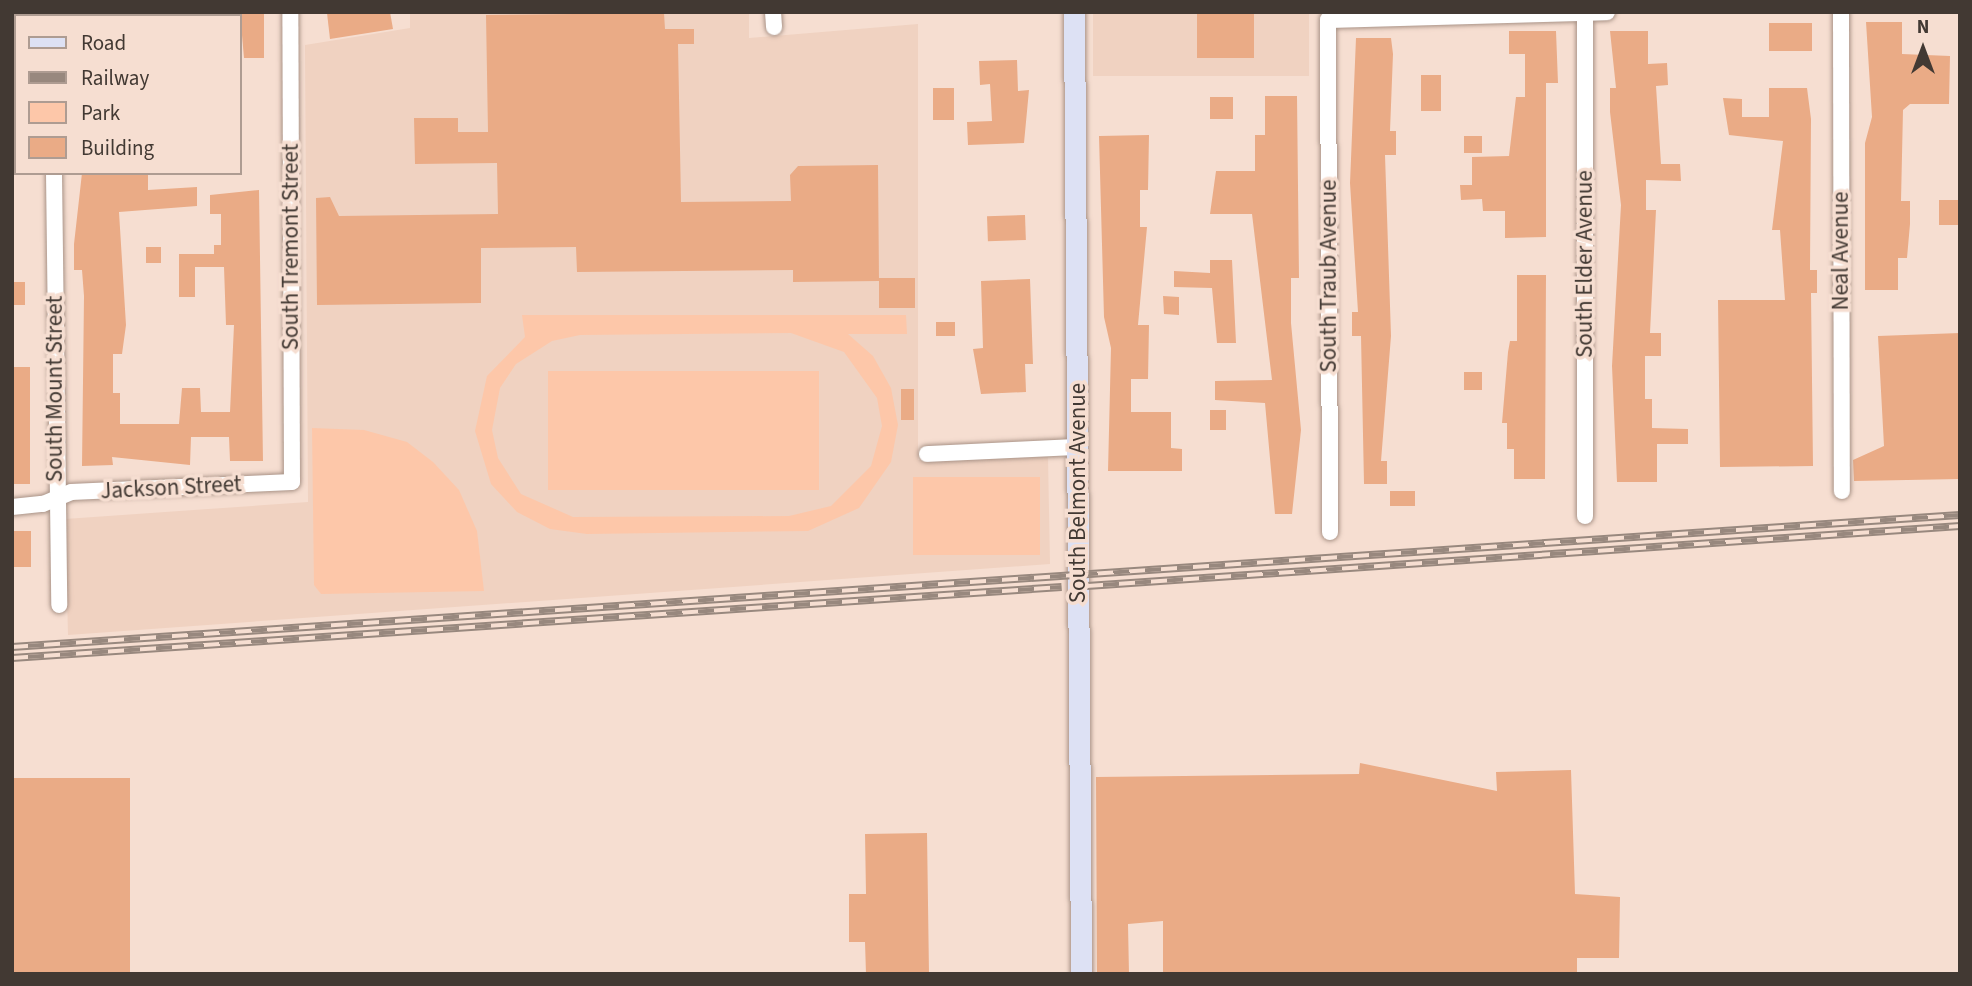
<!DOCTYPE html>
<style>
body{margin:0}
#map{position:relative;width:1972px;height:986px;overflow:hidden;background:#f6ded1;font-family:"Source Sans 3",sans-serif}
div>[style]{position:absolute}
.built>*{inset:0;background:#f0d2c1;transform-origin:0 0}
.green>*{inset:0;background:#fdc7a9;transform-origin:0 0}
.building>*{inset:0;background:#eaab86;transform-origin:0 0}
.roads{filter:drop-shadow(0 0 2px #a99387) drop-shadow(0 0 2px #a99387)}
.minor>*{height:16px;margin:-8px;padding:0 8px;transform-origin:8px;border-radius:8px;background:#fff}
.secondary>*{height:21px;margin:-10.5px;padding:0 10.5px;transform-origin:10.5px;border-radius:10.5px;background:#dde1f4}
.rail>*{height:8px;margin-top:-4px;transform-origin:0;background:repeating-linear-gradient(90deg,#f6ded1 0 16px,#98887e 0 32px);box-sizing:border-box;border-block:2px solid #98887e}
span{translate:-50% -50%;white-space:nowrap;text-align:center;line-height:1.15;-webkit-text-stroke:7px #f6ded1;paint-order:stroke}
.street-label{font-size:23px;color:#423933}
.frame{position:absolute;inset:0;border:14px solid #423933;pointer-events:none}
.legend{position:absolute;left:14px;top:14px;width:228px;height:161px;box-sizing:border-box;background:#f6ded1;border:2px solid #ae9c92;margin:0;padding:9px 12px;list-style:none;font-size:21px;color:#423933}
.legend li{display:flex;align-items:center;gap:14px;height:35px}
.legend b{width:35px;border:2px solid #ae9c92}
.north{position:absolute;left:1888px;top:14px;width:70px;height:70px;-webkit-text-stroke:5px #f6ded1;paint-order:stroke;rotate:0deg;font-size:19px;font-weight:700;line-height:28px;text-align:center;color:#423933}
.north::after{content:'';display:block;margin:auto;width:24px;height:32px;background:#423933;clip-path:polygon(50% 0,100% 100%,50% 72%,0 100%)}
</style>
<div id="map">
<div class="built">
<div style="clip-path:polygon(410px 12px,749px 12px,749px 38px,918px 24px,918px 460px,1048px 457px,1050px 564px,68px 635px,65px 519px,308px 502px,305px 45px,410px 28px)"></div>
<div style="left:1093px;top:12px;width:216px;height:64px"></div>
</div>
<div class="green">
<div style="clip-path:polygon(evenodd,522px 315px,906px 315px,907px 334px,848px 334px,873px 356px,891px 388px,898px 425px,891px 462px,859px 508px,808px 531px,587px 534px,550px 529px,517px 512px,491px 484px,475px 431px,487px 376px,525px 337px,522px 315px,791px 333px,844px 352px,877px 398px,882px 426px,871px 466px,831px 506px,789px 516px,573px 517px,521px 494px,498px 458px,492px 430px,500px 388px,516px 364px,552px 341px,580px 335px,791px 333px)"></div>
<div style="left:819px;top:371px;width:119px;height:271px;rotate:90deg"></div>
<div style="clip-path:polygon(312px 428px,364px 430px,407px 442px,433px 462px,459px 490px,477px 531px,484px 591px,321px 594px,314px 585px)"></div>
<div style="left:1040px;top:477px;width:78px;height:127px;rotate:90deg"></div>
</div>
<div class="building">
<div style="clip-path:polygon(240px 12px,264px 12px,264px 58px,244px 58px)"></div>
<div style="clip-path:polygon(334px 12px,390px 12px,393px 29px,330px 39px,327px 13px)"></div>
<div style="left:1197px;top:12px;width:57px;height:46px"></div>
<div style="clip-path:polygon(664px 13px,665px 29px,694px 29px,694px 44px,678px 44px,681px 202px,791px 201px,790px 175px,798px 166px,878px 165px,879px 281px,793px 282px,793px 270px,577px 272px,576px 247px,481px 248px,481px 303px,317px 305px,316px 198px,330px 197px,339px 216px,498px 214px,497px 163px,415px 164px,414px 118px,458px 118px,458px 132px,488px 132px,486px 15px)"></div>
<div style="clip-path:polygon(1866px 22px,1902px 22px,1902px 54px,1950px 56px,1949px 104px,1910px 104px,1903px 110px,1901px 201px,1910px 201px,1910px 224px,1907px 258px,1898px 258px,1898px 290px,1865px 290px,1865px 143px,1872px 117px)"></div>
<div style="left:1769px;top:23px;width:43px;height:28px"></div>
<div style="clip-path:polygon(1509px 31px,1556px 31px,1558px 83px,1546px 83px,1546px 237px,1505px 238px,1505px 211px,1483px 211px,1482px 199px,1461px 200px,1460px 185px,1472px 185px,1472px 157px,1509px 156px,1516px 97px,1525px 97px,1525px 54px,1509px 54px)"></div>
<div style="clip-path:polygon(1610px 31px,1648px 31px,1648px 64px,1667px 63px,1668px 85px,1656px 86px,1661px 164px,1680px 164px,1681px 181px,1646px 180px,1646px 210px,1656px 210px,1650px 333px,1661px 333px,1661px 356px,1645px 356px,1645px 399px,1652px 399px,1652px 428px,1688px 429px,1688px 444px,1657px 444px,1657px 482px,1617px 482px,1612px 366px,1621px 205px,1610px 112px,1610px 88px,1616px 88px)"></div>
<div style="clip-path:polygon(1356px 38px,1391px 38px,1393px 54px,1390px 131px,1396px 131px,1396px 155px,1385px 155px,1391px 336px,1381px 461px,1387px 461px,1387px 484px,1364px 484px,1361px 336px,1352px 336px,1352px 312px,1358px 312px,1350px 183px)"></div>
<div style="clip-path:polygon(1017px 60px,1018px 91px,1029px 90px,1024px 143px,968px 145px,967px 122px,992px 121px,990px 84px,980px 85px,979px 61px)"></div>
<div style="left:1441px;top:75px;width:36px;height:20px;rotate:90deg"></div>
<div style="left:933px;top:88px;width:21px;height:32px"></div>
<div style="clip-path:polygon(1769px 88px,1807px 88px,1811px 119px,1810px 270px,1817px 270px,1817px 293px,1811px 293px,1813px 466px,1720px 467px,1718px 300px,1785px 300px,1780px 230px,1772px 230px,1783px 141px,1729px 135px,1723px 98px,1742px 99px,1742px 117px,1769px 117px)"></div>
<div style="clip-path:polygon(1265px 96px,1297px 96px,1299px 278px,1291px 278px,1291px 323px,1301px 430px,1292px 514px,1275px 514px,1265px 403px,1215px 400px,1215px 381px,1272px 380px,1252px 214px,1210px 214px,1216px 171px,1255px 171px,1255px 135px,1265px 135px)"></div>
<div style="left:1210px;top:97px;width:23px;height:22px"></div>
<div style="clip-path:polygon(1149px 135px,1148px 190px,1140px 190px,1140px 227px,1147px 227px,1138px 325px,1149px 325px,1148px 379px,1131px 379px,1131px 412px,1171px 412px,1171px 448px,1182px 449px,1182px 471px,1108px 471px,1111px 348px,1104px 317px,1099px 136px)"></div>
<div style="left:1482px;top:136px;width:17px;height:18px;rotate:90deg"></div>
<div style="clip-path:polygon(82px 173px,148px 173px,148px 190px,197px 187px,197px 206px,119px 212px,126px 325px,122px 354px,113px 354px,113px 393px,120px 393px,120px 424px,179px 424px,182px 388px,200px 388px,201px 412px,230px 412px,234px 325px,226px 325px,224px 267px,195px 267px,195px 297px,179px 297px,179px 254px,214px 254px,214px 245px,221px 245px,221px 214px,210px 214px,210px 195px,259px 190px,263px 461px,230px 461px,229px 437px,191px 437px,190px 465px,112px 457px,113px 465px,82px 466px,84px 296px,82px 270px,74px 270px,74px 244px)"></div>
<div style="left:1939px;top:200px;width:19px;height:25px"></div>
<div style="left:1025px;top:215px;width:25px;height:38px;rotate:88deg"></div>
<div style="left:146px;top:247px;width:15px;height:16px"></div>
<div style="clip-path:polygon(1210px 260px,1232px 260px,1236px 343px,1217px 343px,1212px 288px,1174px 287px,1174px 271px,1210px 273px)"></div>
<div style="clip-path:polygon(1517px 275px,1546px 275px,1545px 479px,1514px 479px,1514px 449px,1507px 449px,1507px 423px,1502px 423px,1508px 352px,1510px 341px,1517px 341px)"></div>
<div style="left:879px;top:278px;width:36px;height:30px"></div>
<div style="clip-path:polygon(1030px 279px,1033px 364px,1025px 364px,1026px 392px,981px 394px,973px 349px,983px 348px,981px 281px)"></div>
<div style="left:12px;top:282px;width:13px;height:23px"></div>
<div style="clip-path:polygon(1163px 296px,1179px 297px,1179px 315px,1164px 314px)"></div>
<div style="left:936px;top:322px;width:19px;height:14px"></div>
<div style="clip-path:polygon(1960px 333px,1960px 479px,1854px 481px,1853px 460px,1884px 446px,1878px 336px)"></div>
<div style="left:12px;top:367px;width:18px;height:117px"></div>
<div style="left:1464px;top:372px;width:18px;height:18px"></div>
<div style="left:901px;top:389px;width:13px;height:31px"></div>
<div style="left:1210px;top:410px;width:16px;height:20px"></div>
<div style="left:1390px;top:491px;width:25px;height:15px"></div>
<div style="left:12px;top:531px;width:19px;height:36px"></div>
<div style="clip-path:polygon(1360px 763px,1497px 791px,1496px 772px,1571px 770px,1575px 894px,1620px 897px,1619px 958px,1577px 958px,1577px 974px,1163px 974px,1163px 921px,1128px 924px,1129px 974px,1097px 974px,1096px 777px,1359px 774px)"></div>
<div style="left:12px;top:778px;width:118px;height:196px"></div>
<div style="clip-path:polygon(927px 833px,929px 974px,866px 974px,865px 942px,849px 942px,849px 894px,866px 894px,865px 834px)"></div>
</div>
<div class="roads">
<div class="minor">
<div style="left:52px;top:12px;width:4px;rotate:90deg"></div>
<div style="left:773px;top:12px;width:15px;rotate:86deg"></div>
<div style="left:1585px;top:12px;width:504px;rotate:90deg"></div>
<div style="left:1841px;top:12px;width:479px;rotate:89.9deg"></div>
<div style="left:54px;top:173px;width:432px;rotate:89.3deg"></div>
<div style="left:927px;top:454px;width:151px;rotate:-2.7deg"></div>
<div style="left:12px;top:507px;width:31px;rotate:-6deg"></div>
<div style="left:43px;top:504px;width:30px;rotate:-23deg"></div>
<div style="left:71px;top:492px;width:221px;rotate:-2.6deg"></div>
<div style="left:292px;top:482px;width:470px;rotate:-90.2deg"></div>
<div style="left:1330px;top:532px;width:512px;rotate:-90.22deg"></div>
<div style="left:1328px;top:20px;width:279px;rotate:-1.6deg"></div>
</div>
<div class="secondary">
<div style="left:1074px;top:12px;width:962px;rotate:89.58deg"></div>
</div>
</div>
<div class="rail">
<div style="left:1087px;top:586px;width:875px;rotate:-3.93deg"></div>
<div style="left:12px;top:647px;width:1952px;rotate:-3.88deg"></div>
<div style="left:12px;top:658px;width:1052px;rotate:-3.87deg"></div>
</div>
<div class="street-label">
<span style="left:291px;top:247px;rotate:-90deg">South Tremont Street</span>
<span style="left:1841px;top:251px;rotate:-90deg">Neal Avenue</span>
<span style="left:1585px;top:264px;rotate:-90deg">South Elder Avenue</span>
<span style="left:1329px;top:276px;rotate:-90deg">South Traub Avenue</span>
<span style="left:55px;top:389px;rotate:-90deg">South Mount Street</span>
<span style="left:171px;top:488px;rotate:-3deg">Jackson Street</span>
<span style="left:1078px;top:493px;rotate:-90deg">South Belmont Avenue</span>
</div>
<div class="frame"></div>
<ul class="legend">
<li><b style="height:9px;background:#dde1f4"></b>Road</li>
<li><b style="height:9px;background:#98887e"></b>Railway</li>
<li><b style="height:19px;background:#fdc7a9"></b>Park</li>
<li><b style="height:19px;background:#eaab86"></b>Building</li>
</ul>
<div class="north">N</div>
</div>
